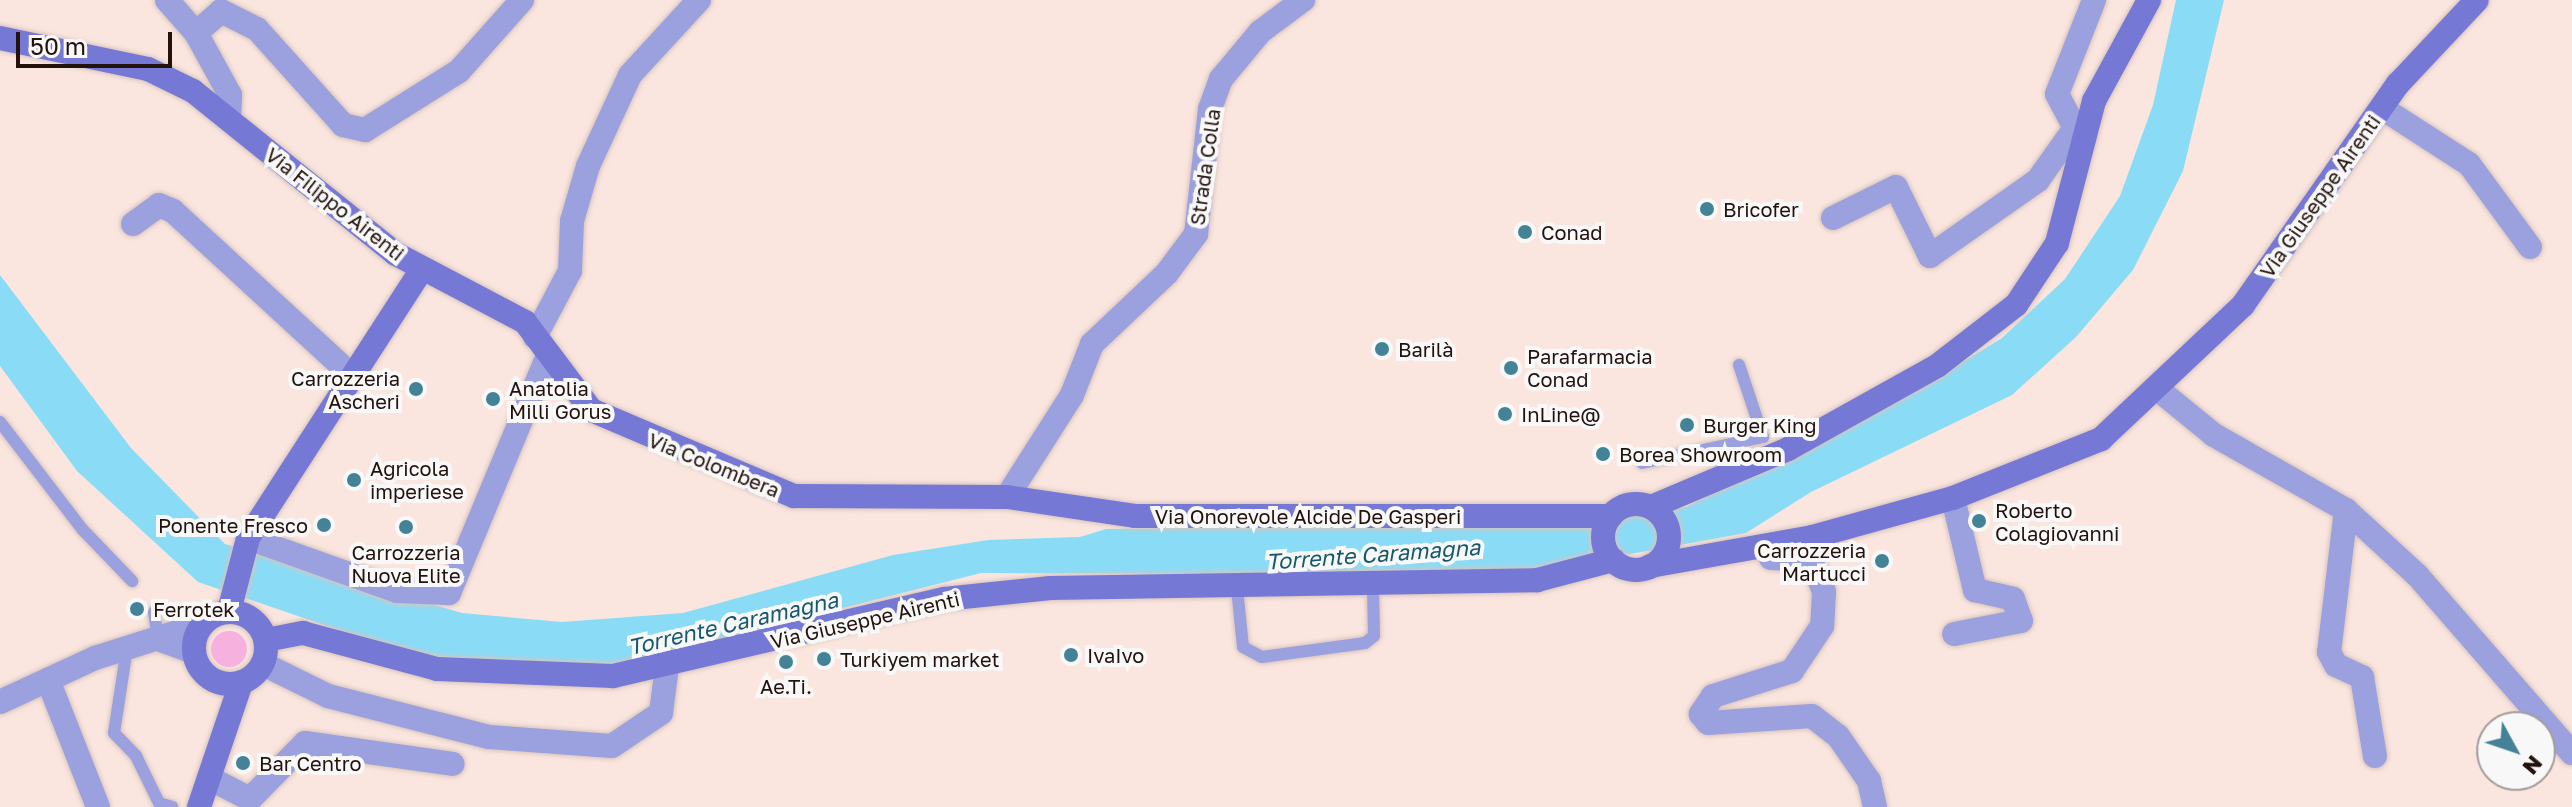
<!DOCTYPE html>
<meta charset="utf-8">
<style>
body{margin:0}
#map{position:relative;width:2572px;height:807px;overflow:hidden;background:#fae6df;font-family:"Golos Text",sans-serif}
div>[style]{position:absolute}
.green>*{inset:0;background:#f7b1de}
.round{border-radius:50%}
.water>*{inset:0;background:#8adcf6}
.roads{filter:drop-shadow(0 0 2px #d8c4bd) drop-shadow(0 0 2px #d8c4bd)}
.lane>*{height:12px;margin:-6px;padding:0 6px;transform-origin:6px;border-radius:6px;background:#9ba0df}
.street>*{height:24px;margin:-12px;padding:0 12px;transform-origin:12px;border-radius:12px;background:#9ba0df}
.secondary>*{height:24px;margin:-12px;padding:0 12px;transform-origin:12px;border-radius:12px;background:#7678d6}
.secondary>.ring{margin:-12px;padding:0;box-sizing:content-box;background:none;border:24px solid #7678d6;border-radius:50%}
.dots>*{width:22px;height:22px;translate:-50% -50%;box-sizing:border-box;border:4px solid #f8f8f8;border-radius:50%}
span{translate:-50% -50%;white-space:nowrap;text-align:center;line-height:1.15;-webkit-text-stroke:8px #f8f8f8;paint-order:stroke}
.street-label{font-size:20px;color:#23120c}
.poi-label{font-size:20px;color:#23120c}
.left{translate:0 -50%;text-align:left}
.right{translate:-100% -50%;text-align:right}
.water-label{font-size:22px;color:#16596c;font-style:italic}
.north{position:absolute;left:2476px;top:711px;width:80px;height:80px;box-sizing:border-box;background:#f8f8f8;border:2px solid #a39c9a;border-radius:50%;rotate:130deg;font-size:22px;font-weight:700;line-height:32px;text-align:center;color:#23120c}
.north::after{content:'';display:block;margin:auto;width:28px;height:36px;background:#448397;clip-path:polygon(50% 0,100% 100%,50% 72%,0 100%)}
.scale{position:absolute;left:16px;top:32px;width:156px;height:36px;box-sizing:border-box;border:4px solid #23120c;border-top:0;padding-left:10px;font-size:24px;line-height:28px;white-space:nowrap;color:#23120c;-webkit-text-stroke:6px #f8f8f8;paint-order:stroke}
</style>
<div id="map">
<div class="green">
<div class="round" style="left:211px;top:631px;width:36px;height:36px"></div>
</div>
<div class="water">
<div style="clip-path:polygon(2176px 0,2224px 0,2183px 171px,2133px 270px,2076px 337px,2012px 395px,1811px 492px,1746px 533px,1514px 575px,981px 573px,610px 667px,466px 663px,377px 643px,198px 582px,77px 471px,0 366px,0 275px,131px 448px,225px 544px,462px 613px,562px 622px,683px 613px,893px 555px,988px 540px,1080px 537px,1106px 529px,1574px 523px,1686px 507px,1910px 394px,2002px 338px,2065px 279px,2120px 196px,2153px 105px)"></div>
</div>
<div class="roads">
<div class="lane">
<div style="left:0;top:422px;width:136px;rotate:52.5deg"></div>
<div style="left:83px;top:530px;width:71px;rotate:46.1deg"></div>
<div style="left:1642px;top:463px;width:124px;rotate:-12.1deg"></div>
<div style="left:1763px;top:437px;width:76px;rotate:-108.4deg"></div>
<div style="left:1237px;top:588px;width:59px;rotate:84.2deg"></div>
<div style="left:1243px;top:647px;width:21px;rotate:28deg"></div>
<div style="left:1262px;top:657px;width:104px;rotate:-7.7deg"></div>
<div style="left:1365px;top:643px;width:11px;rotate:-38deg"></div>
<div style="left:1374px;top:636px;width:49px;rotate:-91.2deg"></div>
<div style="left:154px;top:612px;width:27px;rotate:82deg"></div>
<div style="left:127px;top:648px;width:86px;rotate:98.7deg"></div>
<div style="left:114px;top:733px;width:32px;rotate:46deg"></div>
<div style="left:136px;top:756px;width:52px;rotate:63.9deg"></div>
<div style="left:159px;top:803px;width:14px;rotate:17deg"></div>
</div>
<div class="street">
<div style="left:167px;top:0;width:44px;rotate:48.7deg"></div>
<div style="left:2382px;top:108px;width:103px;rotate:32.8deg"></div>
<div style="left:2469px;top:164px;width:103px;rotate:53.7deg"></div>
<div style="left:229px;top:117px;width:22px;rotate:-87deg"></div>
<div style="left:230px;top:95px;width:71px;rotate:-118.7deg"></div>
<div style="left:196px;top:33px;width:33px;rotate:-41deg"></div>
<div style="left:221px;top:11px;width:40px;rotate:26.6deg"></div>
<div style="left:257px;top:29px;width:129px;rotate:48.1deg"></div>
<div style="left:343px;top:125px;width:23px;rotate:13deg"></div>
<div style="left:365px;top:130px;width:111px;rotate:-32.1deg"></div>
<div style="left:459px;top:71px;width:95px;rotate:-48.4deg"></div>
<div style="left:2085px;top:131px;width:10px;rotate:-163deg"></div>
<div style="left:2075px;top:128px;width:38px;rotate:-118deg"></div>
<div style="left:2057px;top:94px;width:101px;rotate:-68.5deg"></div>
<div style="left:1833px;top:218px;width:70px;rotate:-26.2deg"></div>
<div style="left:1896px;top:187px;width:77px;rotate:63.8deg"></div>
<div style="left:1930px;top:256px;width:132px;rotate:-35.1deg"></div>
<div style="left:2038px;top:180px;width:64px;rotate:-54.6deg"></div>
<div style="left:133px;top:224px;width:32px;rotate:-36deg"></div>
<div style="left:159px;top:205px;width:15px;rotate:23deg"></div>
<div style="left:173px;top:211px;width:239px;rotate:42.6deg"></div>
<div style="left:535px;top:337px;width:75px;rotate:-62.1deg"></div>
<div style="left:570px;top:271px;width:50px;rotate:-87.7deg"></div>
<div style="left:572px;top:221px;width:57px;rotate:-73.8deg"></div>
<div style="left:588px;top:166px;width:100px;rotate:-65.2deg"></div>
<div style="left:630px;top:75px;width:102px;rotate:-47.4deg"></div>
<div style="left:2160px;top:391px;width:70px;rotate:39.2deg"></div>
<div style="left:2214px;top:435px;width:152px;rotate:29.6deg"></div>
<div style="left:2346px;top:510px;width:96px;rotate:42.5deg"></div>
<div style="left:2417px;top:575px;width:236px;rotate:49deg"></div>
<div style="left:1007px;top:497px;width:121px;rotate:-57.5deg"></div>
<div style="left:1072px;top:395px;width:55px;rotate:-68.6deg"></div>
<div style="left:1092px;top:344px;width:103px;rotate:-43.4deg"></div>
<div style="left:1167px;top:273px;width:49px;rotate:-53.4deg"></div>
<div style="left:1196px;top:234px;width:126px;rotate:-83.6deg"></div>
<div style="left:1210px;top:109px;width:32px;rotate:-70deg"></div>
<div style="left:1221px;top:79px;width:61px;rotate:-50.3deg"></div>
<div style="left:1260px;top:32px;width:54px;rotate:-36.7deg"></div>
<div style="left:1953px;top:498px;width:95px;rotate:76.6deg"></div>
<div style="left:1975px;top:590px;width:39px;rotate:13deg"></div>
<div style="left:2013px;top:599px;width:23px;rotate:70deg"></div>
<div style="left:2021px;top:621px;width:68px;rotate:169deg"></div>
<div style="left:2346px;top:510px;width:143px;rotate:96.8deg"></div>
<div style="left:2329px;top:652px;width:15px;rotate:62deg"></div>
<div style="left:2336px;top:665px;width:29px;rotate:25deg"></div>
<div style="left:2362px;top:677px;width:80px;rotate:80.7deg"></div>
<div style="left:248px;top:538px;width:158px;rotate:19.6deg"></div>
<div style="left:397px;top:591px;width:52px;rotate:2.2deg"></div>
<div style="left:449px;top:593px;width:255px;rotate:-67.4deg"></div>
<div style="left:1765px;top:546px;width:13px;rotate:63deg"></div>
<div style="left:1771px;top:558px;width:35px;rotate:3deg"></div>
<div style="left:1806px;top:560px;width:15px;rotate:48deg"></div>
<div style="left:1816px;top:571px;width:22px;rotate:69deg"></div>
<div style="left:1824px;top:592px;width:34px;rotate:93deg"></div>
<div style="left:1822px;top:626px;width:54px;rotate:123.7deg"></div>
<div style="left:1792px;top:671px;width:83px;rotate:162.4deg"></div>
<div style="left:1713px;top:696px;width:22px;rotate:124deg"></div>
<div style="left:1701px;top:714px;width:11px;rotate:52deg"></div>
<div style="left:1708px;top:723px;width:104px;rotate:-3.9deg"></div>
<div style="left:1812px;top:716px;width:33px;rotate:38deg"></div>
<div style="left:1838px;top:736px;width:55px;rotate:55.4deg"></div>
<div style="left:1869px;top:781px;width:27px;rotate:77deg"></div>
<div style="left:158px;top:639px;width:38px;rotate:20deg"></div>
<div style="left:263px;top:664px;width:72px;rotate:26.2deg"></div>
<div style="left:328px;top:696px;width:166px;rotate:14.3deg"></div>
<div style="left:489px;top:737px;width:123px;rotate:4.2deg"></div>
<div style="left:612px;top:746px;width:59px;rotate:-34deg"></div>
<div style="left:661px;top:713px;width:47px;rotate:-82.7deg"></div>
<div style="left:48px;top:680px;width:136px;rotate:68.5deg"></div>
<div style="left:0;top:702px;width:105px;rotate:-24.9deg"></div>
<div style="left:95px;top:658px;width:112px;rotate:-17.6deg"></div>
<div style="left:209px;top:778px;width:46px;rotate:27.1deg"></div>
<div style="left:250px;top:799px;width:78px;rotate:-45.5deg"></div>
<div style="left:305px;top:743px;width:149px;rotate:8.1deg"></div>
</div>
<div class="secondary">
<div style="left:0;top:38px;width:151px;rotate:11.8deg"></div>
<div style="left:148px;top:69px;width:50px;rotate:26.1deg"></div>
<div style="left:193px;top:91px;width:260px;rotate:38.8deg"></div>
<div style="left:396px;top:254px;width:146px;rotate:27.8deg"></div>
<div style="left:525px;top:322px;width:110px;rotate:53.1deg"></div>
<div style="left:591px;top:410px;width:220px;rotate:23deg"></div>
<div style="left:794px;top:496px;width:213px;rotate:0.3deg"></div>
<div style="left:1007px;top:497px;width:129px;rotate:8.4deg"></div>
<div style="left:1135px;top:516px;width:476px"></div>
<div class="ring" style="left:1603px;top:504px;width:42px;height:42px"></div>
<div style="left:1651px;top:507px;width:149px;rotate:-22.9deg"></div>
<div style="left:1788px;top:449px;width:171px;rotate:-29.1deg"></div>
<div style="left:1937px;top:366px;width:100px;rotate:-37.7deg"></div>
<div style="left:2016px;top:305px;width:74px;rotate:-56.5deg"></div>
<div style="left:2057px;top:243px;width:147px;rotate:-75.4deg"></div>
<div style="left:2094px;top:101px;width:115px;rotate:-61.4deg"></div>
<div style="left:1650px;top:566px;width:165px;rotate:-10.1deg"></div>
<div style="left:1812px;top:537px;width:146px;rotate:-15.5deg"></div>
<div style="left:1953px;top:498px;width:159px;rotate:-21.7deg"></div>
<div style="left:2101px;top:439px;width:195px;rotate:-43.3deg"></div>
<div style="left:2243px;top:305px;width:270px;rotate:-55deg"></div>
<div style="left:2398px;top:84px;width:115px;rotate:-46.8deg"></div>
<div style="left:229px;top:611px;width:75px;rotate:-75.4deg"></div>
<div style="left:248px;top:538px;width:318px;rotate:-57.1deg"></div>
<div class="ring" style="left:194px;top:612px;width:48px;height:48px"></div>
<div style="left:266px;top:640px;width:38px;rotate:-11deg"></div>
<div style="left:303px;top:633px;width:139px;rotate:15deg"></div>
<div style="left:437px;top:669px;width:176px;rotate:2.3deg"></div>
<div style="left:613px;top:676px;width:340px;rotate:-13.1deg"></div>
<div style="left:944px;top:599px;width:107px;rotate:-5.9deg"></div>
<div style="left:1050px;top:588px;width:487px;rotate:-0.9deg"></div>
<div style="left:1537px;top:580px;width:79px;rotate:-14.7deg"></div>
<div style="left:199px;top:807px;width:131px;rotate:-71.3deg"></div>
</div>
</div>
<div class="dots">
<div style="left:1707px;top:209px;background:#448397"></div>
<div style="left:1525px;top:232px;background:#448397"></div>
<div style="left:1382px;top:349px;background:#448397"></div>
<div style="left:1511px;top:368px;background:#448397"></div>
<div style="left:416px;top:389px;background:#448397"></div>
<div style="left:493px;top:399px;background:#448397"></div>
<div style="left:1505px;top:414px;background:#448397"></div>
<div style="left:1687px;top:425px;background:#448397"></div>
<div style="left:1603px;top:454px;background:#448397"></div>
<div style="left:354px;top:480px;background:#448397"></div>
<div style="left:1979px;top:521px;background:#448397"></div>
<div style="left:324px;top:525px;background:#448397"></div>
<div style="left:406px;top:527px;background:#448397"></div>
<div style="left:1882px;top:561px;background:#448397"></div>
<div style="left:137px;top:609px;background:#448397"></div>
<div style="left:1071px;top:655px;background:#448397"></div>
<div style="left:824px;top:659px;background:#448397"></div>
<div style="left:786px;top:662px;background:#448397"></div>
<div style="left:243px;top:763px;background:#448397"></div>
</div>
<div class="street-label">
<span style="left:1205px;top:167px;rotate:-82deg">Strada Colla</span>
<span style="left:2320px;top:196px;rotate:-55deg">Via Giuseppe Airenti</span>
<span style="left:335px;top:204px;rotate:38deg">Via Filippo Airenti</span>
<span style="left:714px;top:465px;rotate:22deg">Via Colombera</span>
<span style="left:1308px;top:516px">Via Onorevole Alcide De Gasperi</span>
<span style="left:865px;top:620px;rotate:-13deg">Via Giuseppe Airenti</span>
</div>
<div class="poi-label">
<span class="left" style="left:1723px;top:209px">Bricofer</span>
<span class="left" style="left:1541px;top:232px">Conad</span>
<span class="left" style="left:1398px;top:349px">Barilà</span>
<span class="left" style="left:1527px;top:368px">Parafarmacia<br>Conad</span>
<span class="right" style="left:400px;top:390px">Carrozzeria<br>Ascheri</span>
<span class="left" style="left:509px;top:400px">Anatolia<br>Milli Gorus</span>
<span class="left" style="left:1521px;top:414px">InLine@</span>
<span class="left" style="left:1703px;top:425px">Burger King</span>
<span class="left" style="left:1619px;top:454px">Borea Showroom</span>
<span class="left" style="left:370px;top:480px">Agricola<br>imperiese</span>
<span class="left" style="left:1995px;top:522px">Roberto<br>Colagiovanni</span>
<span class="right" style="left:308px;top:525px">Ponente Fresco</span>
<span class="right" style="left:1866px;top:562px">Carrozzeria<br>Martucci</span>
<span style="left:406px;top:564px">Carrozzeria<br>Nuova Elite</span>
<span class="left" style="left:153px;top:609px">Ferrotek</span>
<span class="left" style="left:1087px;top:655px">IvaIvo</span>
<span class="left" style="left:840px;top:659px">Turkiyem market</span>
<span style="left:786px;top:686px">Ae.Ti.</span>
<span class="left" style="left:259px;top:763px">Bar Centro</span>
</div>
<div class="water-label">
<span style="left:1373px;top:554px;rotate:-4deg">Torrente Caramagna</span>
<span style="left:733px;top:623px;rotate:-13deg">Torrente Caramagna</span>
</div>
<div class="north">N</div>
<div class="scale">50 m</div>
</div>
